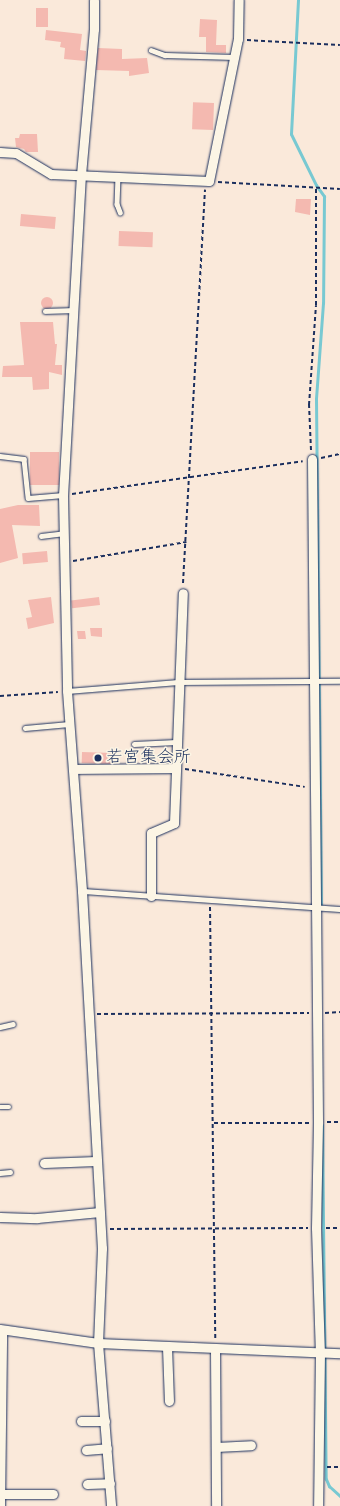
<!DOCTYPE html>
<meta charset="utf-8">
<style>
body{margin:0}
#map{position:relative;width:340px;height:1506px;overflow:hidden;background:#fae9da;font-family:"Indie Flower","Klee One",sans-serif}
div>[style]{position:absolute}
.stream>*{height:3px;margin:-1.5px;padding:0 1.5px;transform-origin:1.5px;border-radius:1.5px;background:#78c9d2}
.building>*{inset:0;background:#f4b9b0;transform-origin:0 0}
.round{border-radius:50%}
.path>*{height:2px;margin-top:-1px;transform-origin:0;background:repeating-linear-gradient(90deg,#1b2f5e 0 4px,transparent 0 7px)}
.roads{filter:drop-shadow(0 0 1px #1b2f5e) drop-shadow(0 0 1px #1b2f5e)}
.lane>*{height:4.5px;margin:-2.25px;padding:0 2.25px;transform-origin:2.25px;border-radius:2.25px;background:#fcf5e5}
.street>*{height:9px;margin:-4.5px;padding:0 4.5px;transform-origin:4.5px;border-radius:4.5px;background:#fcf5e5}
.dots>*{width:11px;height:11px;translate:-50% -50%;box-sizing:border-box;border:2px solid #fcf5e5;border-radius:50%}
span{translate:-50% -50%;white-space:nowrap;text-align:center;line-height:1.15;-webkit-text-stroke:3px #fcf5e5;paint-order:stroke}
.poi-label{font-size:17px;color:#1b2f5e}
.left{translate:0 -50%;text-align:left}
</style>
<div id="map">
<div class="stream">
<div style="left:298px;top:0;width:134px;rotate:93deg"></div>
<div style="left:291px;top:134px;width:57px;rotate:63.9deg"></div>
<div style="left:316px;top:185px;width:14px;rotate:54deg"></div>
<div style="left:324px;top:196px;width:107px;rotate:90.5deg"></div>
<div style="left:323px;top:303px;width:96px;rotate:94.2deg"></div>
<div style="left:316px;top:399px;width:509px;rotate:89.44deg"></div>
<div style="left:322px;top:1125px;width:354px;rotate:89.4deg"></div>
<div style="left:326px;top:1479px;width:8px;rotate:67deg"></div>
<div style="left:329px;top:1486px;width:15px;rotate:42deg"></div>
</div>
<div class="building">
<div style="left:36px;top:8px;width:12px;height:19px"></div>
<div style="clip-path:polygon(200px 19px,217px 20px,216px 45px,226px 45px,226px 53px,206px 52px,206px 37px,199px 37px)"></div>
<div style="clip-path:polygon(46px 30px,82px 34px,80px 50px,86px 51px,85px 61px,64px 59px,65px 48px,60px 47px,61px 42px,45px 40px)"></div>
<div style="clip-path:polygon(98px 48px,122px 49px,122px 59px,147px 58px,149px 73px,129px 76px,129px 71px,96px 70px)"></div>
<div style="left:214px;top:103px;width:27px;height:21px;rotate:92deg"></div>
<div style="clip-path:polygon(20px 134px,37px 134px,38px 152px,26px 152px,24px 149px,16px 147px,15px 138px,19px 138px)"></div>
<div style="clip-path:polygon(296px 199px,311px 199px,310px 215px,295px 212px)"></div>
<div style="left:21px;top:214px;width:35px;height:12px;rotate:5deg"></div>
<div style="left:119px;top:231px;width:34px;height:15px;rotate:2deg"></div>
<div class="round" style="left:41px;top:297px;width:12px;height:12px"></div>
<div style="clip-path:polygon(20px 322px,53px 322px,55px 344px,57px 344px,55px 365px,62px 365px,62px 375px,49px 372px,49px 389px,33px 390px,32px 377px,2px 377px,3px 366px,24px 365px)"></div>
<div style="left:30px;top:452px;width:29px;height:33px"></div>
<div style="clip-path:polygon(18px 505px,39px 505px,40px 526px,12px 525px,18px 558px,0 563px,0 509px)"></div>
<div style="left:47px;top:551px;width:11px;height:25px;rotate:85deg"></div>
<div style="clip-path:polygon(51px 597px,54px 623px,28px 629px,26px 618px,32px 617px,28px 600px)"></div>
<div style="left:99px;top:597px;width:8px;height:28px;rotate:83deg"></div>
<div style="clip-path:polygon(90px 628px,102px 628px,102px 637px,91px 636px)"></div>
<div style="clip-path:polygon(77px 631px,85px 631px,86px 639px,78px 639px)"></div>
<div style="left:82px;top:752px;width:31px;height:11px;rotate:2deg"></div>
</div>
<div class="path">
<div style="left:247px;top:40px;width:93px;rotate:3.1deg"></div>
<div style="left:218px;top:182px;width:122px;rotate:3.3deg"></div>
<div style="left:311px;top:450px;width:45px;rotate:-92.5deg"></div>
<div style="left:309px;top:405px;width:100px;rotate:-86deg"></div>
<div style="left:316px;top:305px;width:117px;rotate:-90deg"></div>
<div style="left:321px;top:458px;width:19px;rotate:-12deg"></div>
<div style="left:72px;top:494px;width:233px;rotate:-8.1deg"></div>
<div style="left:73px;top:561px;width:115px;rotate:-9.5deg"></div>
<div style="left:183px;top:583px;width:394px;rotate:-86.8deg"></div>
<div style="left:0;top:696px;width:58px;rotate:-3.9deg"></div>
<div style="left:185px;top:769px;width:121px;rotate:8.5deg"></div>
<div style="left:210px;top:907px;width:431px;rotate:89.3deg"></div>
<div style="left:325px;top:1013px;width:15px;rotate:-4deg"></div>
<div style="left:97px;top:1014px;width:212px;rotate:-0.3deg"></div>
<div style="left:327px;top:1122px;width:13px"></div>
<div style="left:214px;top:1123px;width:95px"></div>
<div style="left:326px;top:1228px;width:14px"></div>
<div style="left:110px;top:1229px;width:198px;rotate:-0.3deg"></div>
<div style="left:327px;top:1467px;width:13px"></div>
</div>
<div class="roads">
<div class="lane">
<div style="left:151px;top:50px;width:15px;rotate:20deg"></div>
<div style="left:165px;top:55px;width:69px;rotate:1.7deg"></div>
<div style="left:118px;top:176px;width:28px;rotate:92deg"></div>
<div style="left:117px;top:204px;width:9px;rotate:69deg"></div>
<div style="left:45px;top:311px;width:28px;rotate:-2deg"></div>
<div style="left:0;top:456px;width:24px;rotate:7deg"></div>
<div style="left:24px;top:459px;width:39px;rotate:84deg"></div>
<div style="left:28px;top:498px;width:35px;rotate:-5deg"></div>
<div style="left:41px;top:536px;width:23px;rotate:-7deg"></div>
<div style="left:67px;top:691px;width:111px;rotate:-4.6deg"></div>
<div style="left:178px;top:682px;width:162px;rotate:-0.4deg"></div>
<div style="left:25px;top:728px;width:44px;rotate:-5.2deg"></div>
<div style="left:134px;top:744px;width:42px;rotate:-2.7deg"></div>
<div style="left:82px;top:891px;width:259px;rotate:4deg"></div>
<div style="left:0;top:1027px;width:13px;rotate:-13deg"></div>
<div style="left:0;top:1107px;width:9px"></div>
<div style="left:0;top:1173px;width:10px;rotate:-6deg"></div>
</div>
<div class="street">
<div style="left:94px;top:0;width:29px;rotate:90deg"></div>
<div style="left:94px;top:29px;width:146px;rotate:95.1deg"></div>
<div style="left:81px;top:174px;width:322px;rotate:93.2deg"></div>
<div style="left:63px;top:495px;width:196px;rotate:88.8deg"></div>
<div style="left:67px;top:691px;width:201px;rotate:85.7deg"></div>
<div style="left:82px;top:891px;width:358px;rotate:86.8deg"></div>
<div style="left:102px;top:1248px;width:95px;rotate:92.4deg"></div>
<div style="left:98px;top:1343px;width:164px;rotate:85.4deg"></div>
<div style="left:0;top:152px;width:16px;rotate:4deg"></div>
<div style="left:16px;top:153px;width:41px;rotate:31deg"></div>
<div style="left:51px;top:174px;width:158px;rotate:2.5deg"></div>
<div style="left:209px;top:181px;width:145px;rotate:-78.5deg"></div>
<div style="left:238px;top:39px;width:39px;rotate:-89deg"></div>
<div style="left:312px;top:459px;width:664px;rotate:89.48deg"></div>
<div style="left:318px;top:1123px;width:105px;rotate:91.1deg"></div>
<div style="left:316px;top:1228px;width:124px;rotate:88.2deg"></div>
<div style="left:320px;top:1352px;width:154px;rotate:90.7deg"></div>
<div style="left:73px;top:769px;width:102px;rotate:-0.6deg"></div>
<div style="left:151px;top:896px;width:63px;rotate:-90deg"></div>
<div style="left:151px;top:833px;width:25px;rotate:-23deg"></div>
<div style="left:174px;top:823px;width:230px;rotate:-87.8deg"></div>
<div style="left:44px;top:1163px;width:52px;rotate:-2.2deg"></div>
<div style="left:0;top:1217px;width:37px;rotate:2deg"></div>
<div style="left:37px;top:1218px;width:63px;rotate:-5.4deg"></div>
<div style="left:0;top:1329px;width:99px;rotate:8.1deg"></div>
<div style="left:98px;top:1343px;width:242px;rotate:2.4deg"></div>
<div style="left:167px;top:1347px;width:54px;rotate:87.9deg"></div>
<div style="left:215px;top:1349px;width:157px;rotate:89.6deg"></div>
<div style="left:81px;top:1421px;width:24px"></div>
<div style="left:216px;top:1447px;width:35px;rotate:-3deg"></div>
<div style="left:86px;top:1450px;width:21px;rotate:-5deg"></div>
<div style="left:87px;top:1484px;width:23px;rotate:-2deg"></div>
<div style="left:0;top:1494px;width:53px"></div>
<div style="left:0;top:1506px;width:176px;rotate:-89.3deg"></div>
</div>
</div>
<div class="dots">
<div style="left:98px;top:758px;background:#1b2f5e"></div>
</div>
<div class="poi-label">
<span class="left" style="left:106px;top:758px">若宮集会所</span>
</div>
</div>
